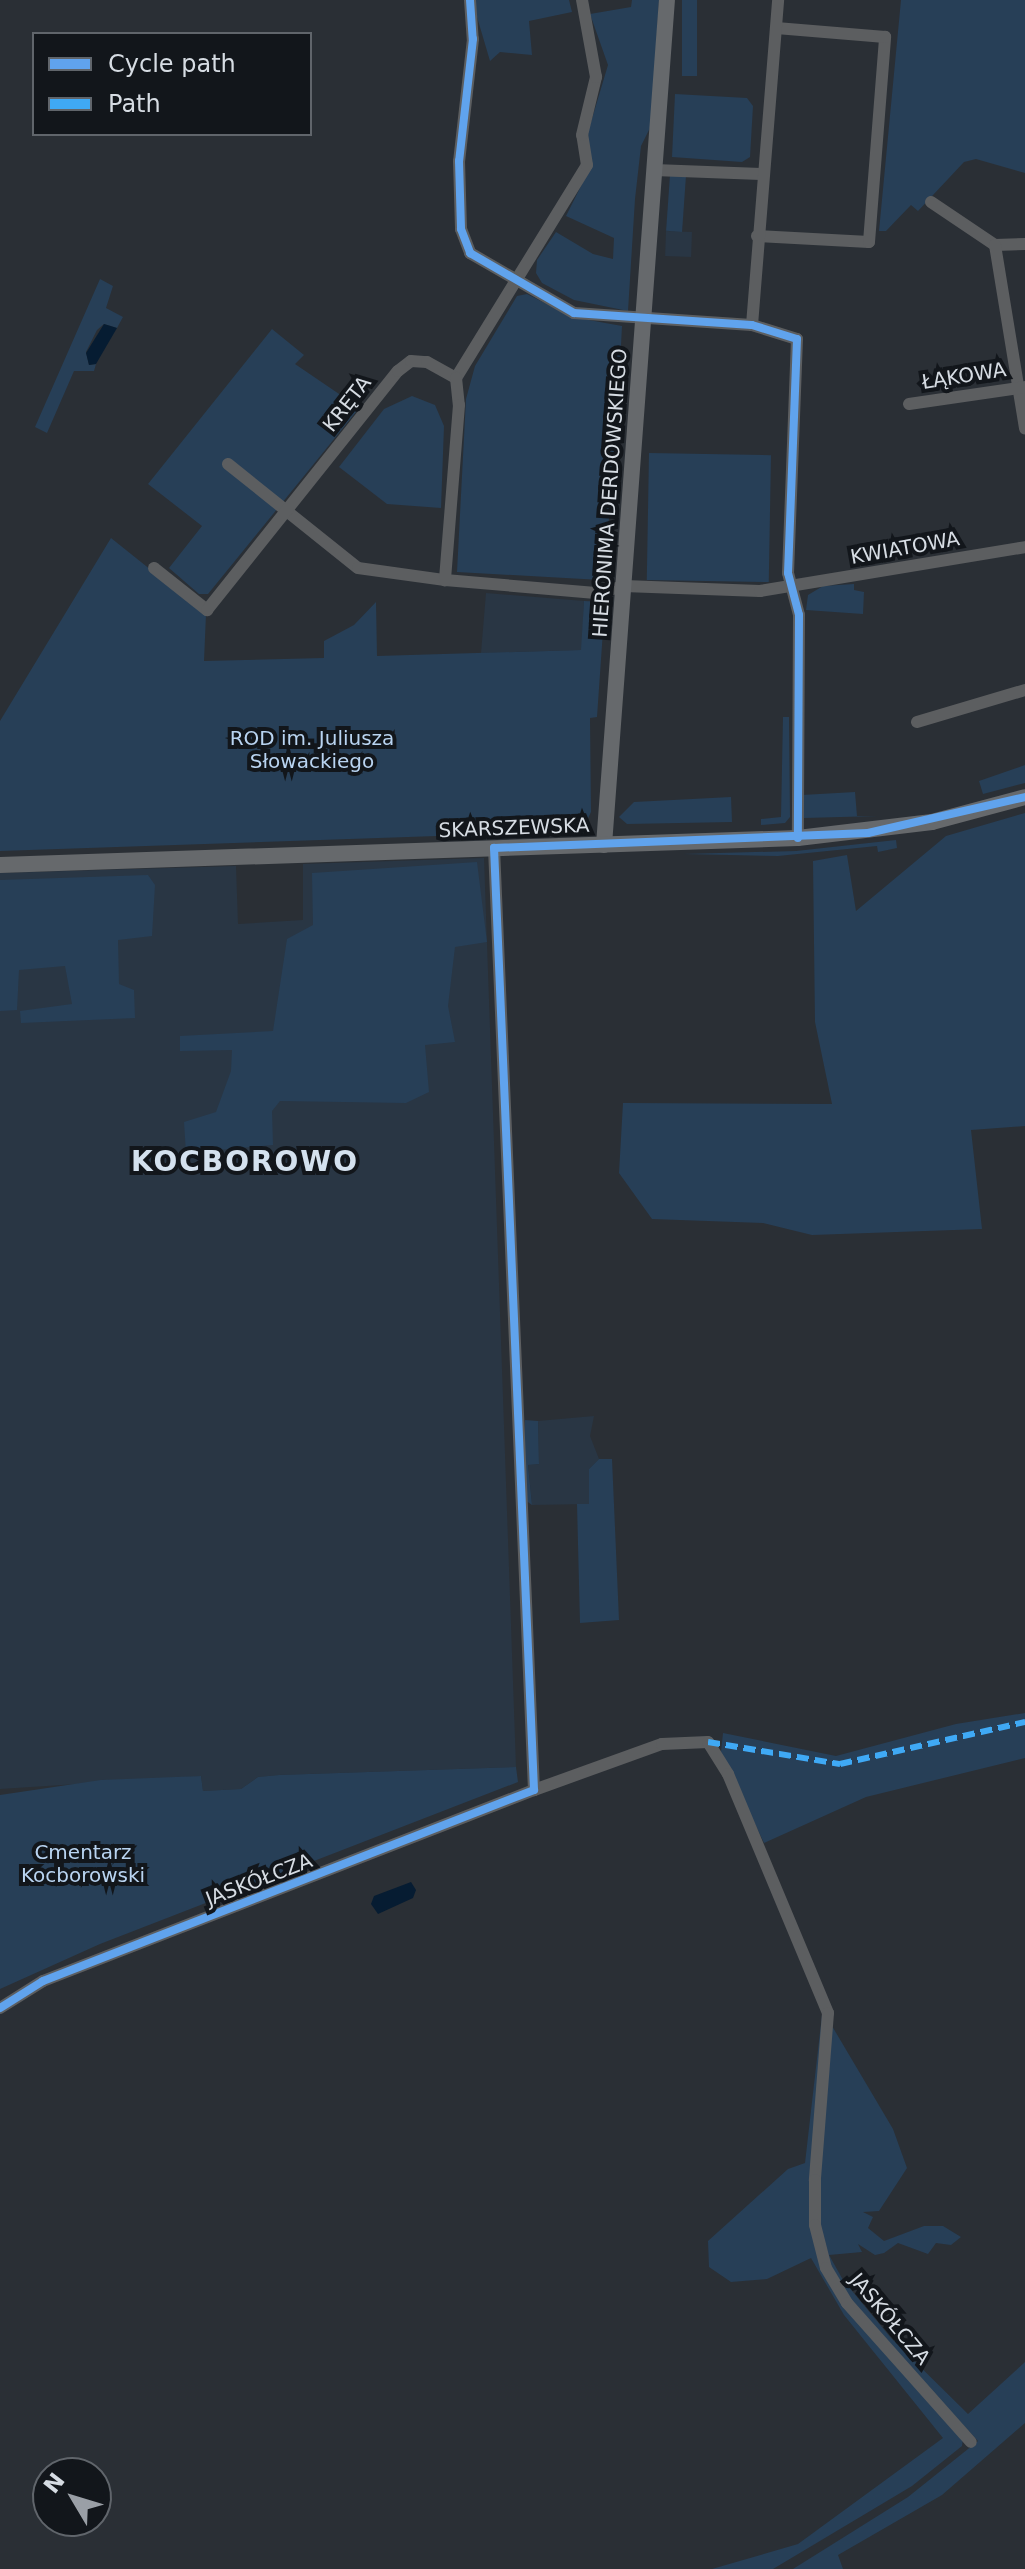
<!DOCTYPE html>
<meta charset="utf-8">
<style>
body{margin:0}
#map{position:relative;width:1025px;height:2569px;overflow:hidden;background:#2a2f35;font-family:"DejaVu Sans",sans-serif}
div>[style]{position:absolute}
.built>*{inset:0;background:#293644;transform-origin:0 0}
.green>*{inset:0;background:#273f57;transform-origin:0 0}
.water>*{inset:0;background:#061c32}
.street>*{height:12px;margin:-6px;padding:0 6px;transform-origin:6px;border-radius:6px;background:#5c5e60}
.secondary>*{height:16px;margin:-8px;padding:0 8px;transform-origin:8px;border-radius:8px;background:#66696c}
.quiet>*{height:6px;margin-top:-3px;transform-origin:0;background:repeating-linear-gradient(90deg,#3fa9f5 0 12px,transparent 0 18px)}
.cycleway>*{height:8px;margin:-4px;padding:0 4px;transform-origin:4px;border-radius:4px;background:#60a3ed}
span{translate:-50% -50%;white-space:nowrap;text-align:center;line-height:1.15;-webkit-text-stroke:8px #12161b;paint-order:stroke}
.street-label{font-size:20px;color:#d6dce3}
.park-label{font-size:20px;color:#b9d4f1}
.district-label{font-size:28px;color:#d4e1ee;font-weight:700;letter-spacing:2px}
.legend{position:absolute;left:32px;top:32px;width:280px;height:104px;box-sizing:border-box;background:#12161b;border:2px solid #60656b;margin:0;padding:10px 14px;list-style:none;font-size:24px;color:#d6dce3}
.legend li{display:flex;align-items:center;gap:16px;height:40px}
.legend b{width:40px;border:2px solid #60656b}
.north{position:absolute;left:32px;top:2457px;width:80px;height:80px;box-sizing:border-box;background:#12161b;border:2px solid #60656b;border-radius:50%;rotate:308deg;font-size:22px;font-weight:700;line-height:32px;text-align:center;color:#d6dce3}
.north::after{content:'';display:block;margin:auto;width:28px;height:36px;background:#9a9fa6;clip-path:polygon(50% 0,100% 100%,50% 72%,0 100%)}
</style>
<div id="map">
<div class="built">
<div style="left:666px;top:231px;width:26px;height:25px;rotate:2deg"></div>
<div style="clip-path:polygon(486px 593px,584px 601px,582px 650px,481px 653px)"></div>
<div style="clip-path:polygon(484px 858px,516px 1767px,279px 1775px,258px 1777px,241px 1789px,203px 1791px,201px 1776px,0 1789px,0 873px,236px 866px,238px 924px,303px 920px,303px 864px)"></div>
<div style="clip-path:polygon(594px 1416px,590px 1436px,599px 1459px,589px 1469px,589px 1504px,532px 1505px,528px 1465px,539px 1464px,538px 1421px)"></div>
</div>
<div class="green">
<div style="clip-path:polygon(472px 0,569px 0,572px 12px,529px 21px,532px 55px,500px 52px,490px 61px)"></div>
<div style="clip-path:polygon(632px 0,659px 0,651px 126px,641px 146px,635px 199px,628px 311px,574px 300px,542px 283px,536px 273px,537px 260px,556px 232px,593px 254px,613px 259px,614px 238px,566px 216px,589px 170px,588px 132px,608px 65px,590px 14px,631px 7px)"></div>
<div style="left:682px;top:0;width:15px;height:76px"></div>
<div style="clip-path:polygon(901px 0,1025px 0,1025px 173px,976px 159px,964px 162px,918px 211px,911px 205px,886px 231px,879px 231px)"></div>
<div style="clip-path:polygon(675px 94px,747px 98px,753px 106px,750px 157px,742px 162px,672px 157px)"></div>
<div style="left:670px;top:175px;width:16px;height:56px;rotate:4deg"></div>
<div style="clip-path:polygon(100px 279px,113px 286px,106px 308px,123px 317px,117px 328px,104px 324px,97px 330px,86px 352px,89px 365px,96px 364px,94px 371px,74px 371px,47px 433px,35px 427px)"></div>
<div style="clip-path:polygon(527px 294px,572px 317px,622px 326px,614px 480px,601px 580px,457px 572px,466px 399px,475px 366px,517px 296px)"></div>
<div style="clip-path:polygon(272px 329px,304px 355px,295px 364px,345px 398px,356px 412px,208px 594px,199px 594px,169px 568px,202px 526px,148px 484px)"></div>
<div style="clip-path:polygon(412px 396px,435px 405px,444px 426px,441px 508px,387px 504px,339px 467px,384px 409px)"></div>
<div style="left:649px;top:453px;width:122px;height:127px;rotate:1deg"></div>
<div style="clip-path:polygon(111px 538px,206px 614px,204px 661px,324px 658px,324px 641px,354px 625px,376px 602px,377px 656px,581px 650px,584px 601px,605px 602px,597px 717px,590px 718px,591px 812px,582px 831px,0 851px,0 721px)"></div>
<div style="clip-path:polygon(854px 584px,854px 590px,864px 592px,863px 614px,806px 610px,808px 595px,823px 586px)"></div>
<div style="clip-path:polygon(783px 717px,789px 717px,790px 817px,785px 823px,761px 825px,761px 819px,781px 817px)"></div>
<div style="clip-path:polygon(1025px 765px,1025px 783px,983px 794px,979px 781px)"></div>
<div style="clip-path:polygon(855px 792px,857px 816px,878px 816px,804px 818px,802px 795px)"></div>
<div style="clip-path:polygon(731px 797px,732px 822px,627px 824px,619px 817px,634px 802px)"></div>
<div style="clip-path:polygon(1025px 813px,1025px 1126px,971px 1130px,982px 1229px,812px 1235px,763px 1223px,652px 1219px,619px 1173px,623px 1103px,832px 1104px,815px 1022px,813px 861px,847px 855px,856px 911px,946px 836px)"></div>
<div style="clip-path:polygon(896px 840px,897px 848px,878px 852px,877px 846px,778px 856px,683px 854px,796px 851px)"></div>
<div style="clip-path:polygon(477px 862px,487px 942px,455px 947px,448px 1006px,455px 1042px,425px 1045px,429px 1092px,406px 1103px,280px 1101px,272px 1111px,273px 1145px,186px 1153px,184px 1122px,216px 1112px,231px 1071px,232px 1050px,180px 1051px,180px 1036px,273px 1031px,287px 939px,313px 925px,312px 873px)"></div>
<div style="clip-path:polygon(148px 875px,155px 885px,152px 936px,118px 940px,119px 984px,134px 990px,135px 1018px,21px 1023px,20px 1011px,72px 1004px,65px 966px,19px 970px,17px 1010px,0 1011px,0 880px)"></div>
<div style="clip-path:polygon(525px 1420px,538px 1421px,539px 1464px,528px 1465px,532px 1505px,525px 1500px)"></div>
<div style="clip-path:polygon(599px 1459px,612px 1459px,619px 1620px,580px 1623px,577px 1504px,589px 1504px,589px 1469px)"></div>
<div style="clip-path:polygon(1025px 1713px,1025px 1758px,866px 1797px,764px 1843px,721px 1752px,723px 1733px,836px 1756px,956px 1724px)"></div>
<div style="clip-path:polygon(516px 1767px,518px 1782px,100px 1944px,0 1989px,0 1795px,101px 1780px,201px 1776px,203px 1791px,241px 1789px,258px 1777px,279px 1775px)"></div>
<div style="clip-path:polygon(822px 2015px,825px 2038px,812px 2162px,827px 2277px,963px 2438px,962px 2446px,912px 2486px,773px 2569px,712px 2569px,798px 2544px,943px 2438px,844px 2315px,811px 2258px,767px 2279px,731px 2282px,709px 2267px,708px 2241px,788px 2169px,805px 2163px)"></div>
<div style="clip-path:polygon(832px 2026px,893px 2129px,907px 2168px,879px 2211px,863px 2212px,873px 2217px,868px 2228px,884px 2241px,924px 2226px,943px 2226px,961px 2237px,951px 2245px,936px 2243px,928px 2254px,898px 2243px,884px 2253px,875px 2255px,858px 2244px,862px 2252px,829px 2255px,843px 2280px,891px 2338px,968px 2414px,1025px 2362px,1025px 2423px,942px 2495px,838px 2555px,843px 2569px,793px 2569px,908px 2497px,978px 2441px,844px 2296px,826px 2261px,819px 2226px,819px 2160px)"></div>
</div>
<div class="water">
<div style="clip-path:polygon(104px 324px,117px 328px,96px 364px,89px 365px,86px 353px)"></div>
<div style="clip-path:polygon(411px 1882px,416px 1890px,413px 1898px,378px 1914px,371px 1904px,374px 1896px)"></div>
</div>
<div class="street">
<div style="left:470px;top:0;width:39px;rotate:86deg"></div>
<div style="left:473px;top:39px;width:123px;rotate:96.5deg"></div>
<div style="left:459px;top:161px;width:68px;rotate:88.3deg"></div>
<div style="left:461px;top:229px;width:26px;rotate:69deg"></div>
<div style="left:470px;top:253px;width:120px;rotate:30deg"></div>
<div style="left:574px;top:313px;width:178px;rotate:3.9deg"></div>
<div style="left:752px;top:325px;width:47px;rotate:17.3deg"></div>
<div style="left:797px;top:339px;width:234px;rotate:92.2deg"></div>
<div style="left:788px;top:573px;width:43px;rotate:75.3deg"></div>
<div style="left:799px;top:615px;width:223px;rotate:90.3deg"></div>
<div style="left:654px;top:170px;width:107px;rotate:2.1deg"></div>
<div style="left:931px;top:202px;width:77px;rotate:33.9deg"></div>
<div style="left:995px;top:245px;width:30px;rotate:-2deg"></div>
<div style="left:757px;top:236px;width:112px;rotate:3.1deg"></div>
<div style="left:869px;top:242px;width:206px;rotate:-85.5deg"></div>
<div style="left:885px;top:37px;width:109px;rotate:-175.3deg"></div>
<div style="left:995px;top:245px;width:186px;rotate:80.7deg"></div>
<div style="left:752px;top:325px;width:326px;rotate:-85.4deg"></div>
<div style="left:456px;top:378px;width:250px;rotate:-58.4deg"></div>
<div style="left:587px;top:165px;width:30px;rotate:-99deg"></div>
<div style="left:582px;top:135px;width:60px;rotate:-76.4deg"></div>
<div style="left:596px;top:77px;width:78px;rotate:-100.3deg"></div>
<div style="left:909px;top:404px;width:117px;rotate:-8.3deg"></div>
<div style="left:228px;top:464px;width:166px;rotate:38.7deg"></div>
<div style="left:358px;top:568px;width:88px;rotate:7.9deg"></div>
<div style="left:445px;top:580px;width:154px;rotate:4.9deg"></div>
<div style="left:598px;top:593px;width:27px;rotate:-15deg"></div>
<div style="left:624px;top:586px;width:136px;rotate:2.1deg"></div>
<div style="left:760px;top:591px;width:269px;rotate:-9.4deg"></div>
<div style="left:154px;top:568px;width:68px;rotate:38.4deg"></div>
<div style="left:207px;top:610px;width:306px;rotate:-51.4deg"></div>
<div style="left:398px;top:371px;width:16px;rotate:-38deg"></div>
<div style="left:411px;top:361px;width:16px;rotate:4deg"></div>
<div style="left:427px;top:362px;width:33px;rotate:29deg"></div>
<div style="left:456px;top:378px;width:27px;rotate:84deg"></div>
<div style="left:459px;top:405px;width:176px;rotate:94.6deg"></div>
<div style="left:917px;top:722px;width:113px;rotate:-16.5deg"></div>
<div style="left:494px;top:848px;width:943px;rotate:87.57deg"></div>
<div style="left:0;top:2008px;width:51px;rotate:-32.1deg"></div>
<div style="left:43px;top:1981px;width:527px;rotate:-21.26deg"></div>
<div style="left:534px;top:1790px;width:136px;rotate:-19.8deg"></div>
<div style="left:662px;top:1744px;width:46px;rotate:-2.5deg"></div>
<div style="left:708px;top:1742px;width:38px;rotate:58deg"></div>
<div style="left:728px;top:1774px;width:259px;rotate:67.3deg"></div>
<div style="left:828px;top:2013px;width:168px;rotate:94.5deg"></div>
<div style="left:815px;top:2180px;width:45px;rotate:90deg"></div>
<div style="left:815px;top:2225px;width:44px;rotate:75.7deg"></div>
<div style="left:826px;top:2268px;width:41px;rotate:59deg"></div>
<div style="left:847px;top:2303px;width:186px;rotate:48.3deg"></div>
</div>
<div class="secondary">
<div style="left:604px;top:845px;width:847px;rotate:-85.74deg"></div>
<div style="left:0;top:865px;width:798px;rotate:-1.94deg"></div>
<div style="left:798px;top:838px;width:135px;rotate:-6.8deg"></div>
<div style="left:932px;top:822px;width:96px;rotate:-15deg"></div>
</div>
<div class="quiet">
<div style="left:708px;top:1742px;width:134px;rotate:9.5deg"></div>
<div style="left:840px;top:1764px;width:190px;rotate:-12.8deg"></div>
</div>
<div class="cycleway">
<div style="left:470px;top:0;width:39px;rotate:86deg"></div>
<div style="left:473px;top:39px;width:123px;rotate:96.5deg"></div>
<div style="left:459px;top:161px;width:68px;rotate:88.3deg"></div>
<div style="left:461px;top:229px;width:26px;rotate:69deg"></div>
<div style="left:470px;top:253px;width:120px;rotate:30deg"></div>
<div style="left:574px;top:313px;width:178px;rotate:3.9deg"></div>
<div style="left:752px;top:325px;width:47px;rotate:17.3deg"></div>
<div style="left:797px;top:339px;width:234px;rotate:92.2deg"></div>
<div style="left:788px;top:573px;width:43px;rotate:75.3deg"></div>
<div style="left:799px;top:615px;width:223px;rotate:90.3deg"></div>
<div style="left:0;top:2008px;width:51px;rotate:-32.1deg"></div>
<div style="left:43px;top:1981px;width:527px;rotate:-21.26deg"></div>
<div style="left:534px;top:1790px;width:943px;rotate:-92.43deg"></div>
<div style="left:494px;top:848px;width:374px;rotate:-2.3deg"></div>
<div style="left:868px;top:833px;width:161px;rotate:-12.9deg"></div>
</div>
<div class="street-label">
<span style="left:964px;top:376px;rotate:-9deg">ŁĄKOWA</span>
<span style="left:347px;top:404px;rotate:-52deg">KRĘTA</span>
<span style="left:610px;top:493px;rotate:-86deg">HIERONIMA DERDOWSKIEGO</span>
<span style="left:905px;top:548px;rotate:-10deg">KWIATOWA</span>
<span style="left:514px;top:828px;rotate:-2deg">SKARSZEWSKA</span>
<span style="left:259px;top:1880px;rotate:-21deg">JASKÓŁCZA</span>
<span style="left:890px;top:2319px;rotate:50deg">JASKÓŁCZA</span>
</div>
<div class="park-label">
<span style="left:312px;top:750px">ROD im. Juliusza<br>Słowackiego</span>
<span style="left:83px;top:1864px">Cmentarz<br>Kocborowski</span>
</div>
<div class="district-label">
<span style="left:245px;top:1162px">KOCBOROWO</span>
</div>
<ul class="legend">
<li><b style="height:10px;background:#60a3ed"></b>Cycle path</li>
<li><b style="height:10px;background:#3fa9f5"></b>Path</li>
</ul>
<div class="north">N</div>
</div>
